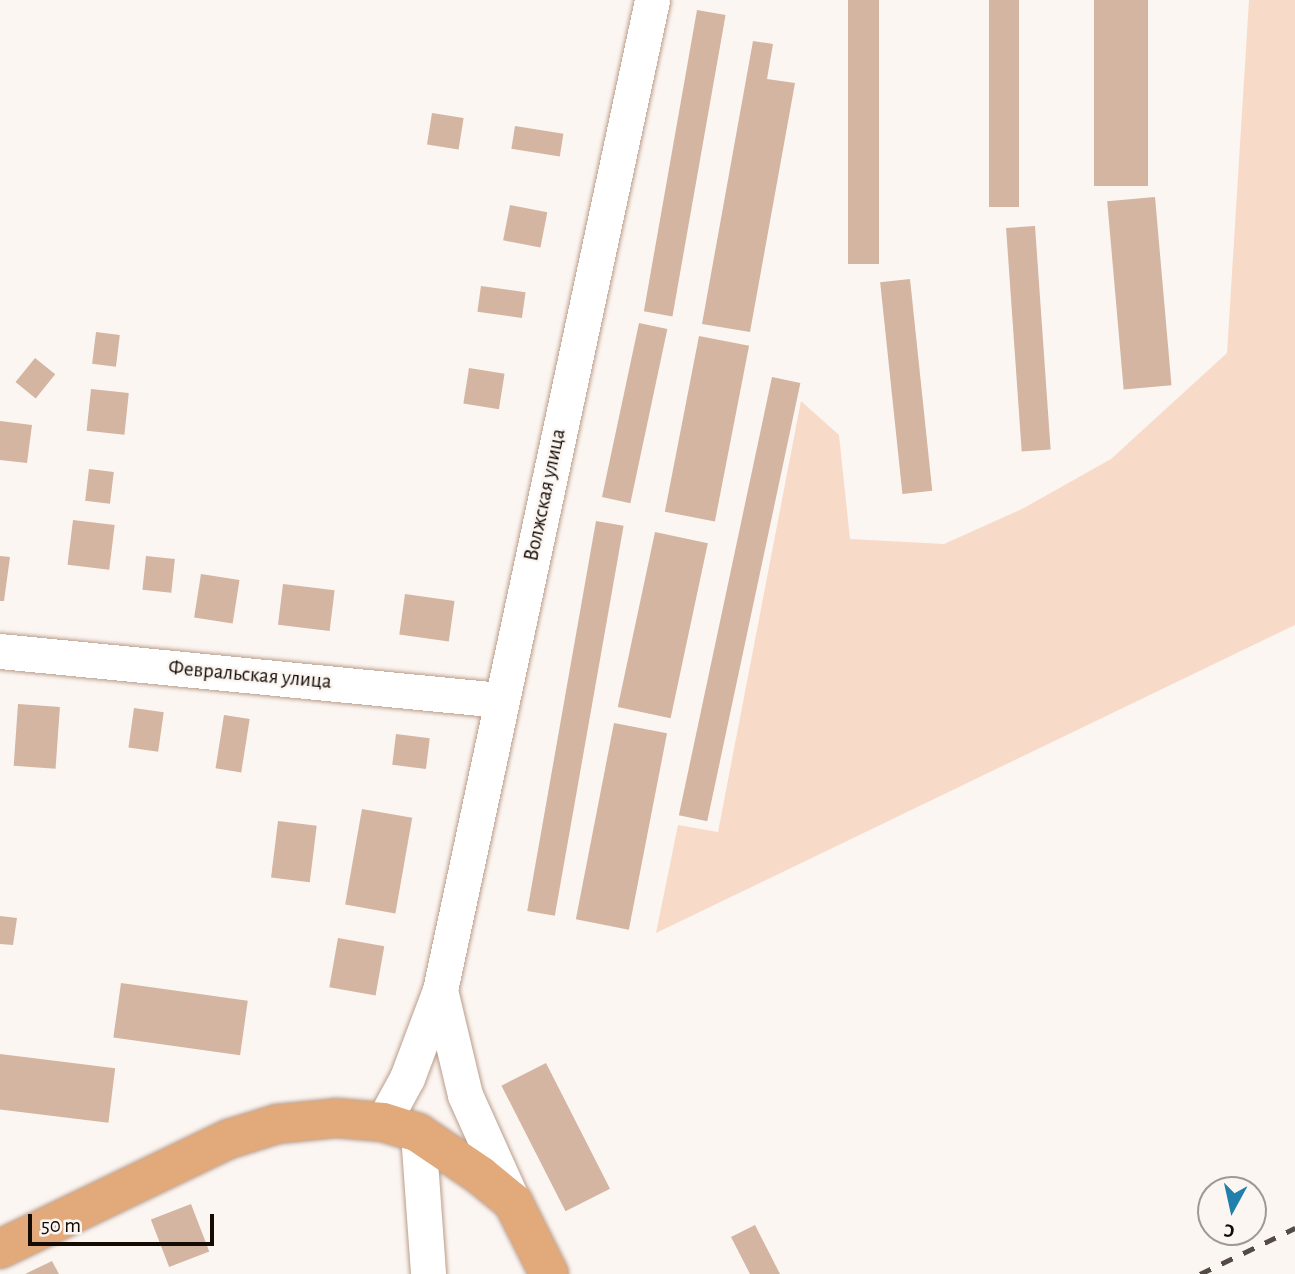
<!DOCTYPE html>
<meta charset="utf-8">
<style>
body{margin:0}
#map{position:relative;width:1295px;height:1274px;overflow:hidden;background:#fcf6f2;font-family:"Alegreya Sans",sans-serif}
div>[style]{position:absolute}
.green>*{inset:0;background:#f8dac8}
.building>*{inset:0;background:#d3b5a1;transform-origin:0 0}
.roads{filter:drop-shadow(0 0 2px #ba9d8a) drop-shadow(0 0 2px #ba9d8a)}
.minor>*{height:35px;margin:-17.5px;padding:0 17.5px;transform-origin:17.5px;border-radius:17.5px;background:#fff}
.major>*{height:38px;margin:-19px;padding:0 19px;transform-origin:19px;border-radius:19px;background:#e2aa7b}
.rail>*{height:5px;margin-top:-2.5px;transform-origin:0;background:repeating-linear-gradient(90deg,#544b46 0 12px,transparent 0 24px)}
span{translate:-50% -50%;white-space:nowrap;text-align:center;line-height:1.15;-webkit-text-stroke:5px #fcf6f2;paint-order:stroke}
.street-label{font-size:21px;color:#150b05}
.north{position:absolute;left:1197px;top:1176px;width:70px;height:70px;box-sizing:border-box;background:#fcf6f2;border:2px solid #a09893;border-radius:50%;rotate:188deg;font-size:19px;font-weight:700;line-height:28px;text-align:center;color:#150b05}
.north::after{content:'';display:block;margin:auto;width:24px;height:32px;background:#217fac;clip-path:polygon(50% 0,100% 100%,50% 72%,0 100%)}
.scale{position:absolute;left:28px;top:1214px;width:186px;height:32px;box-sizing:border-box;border:4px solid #150b05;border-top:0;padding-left:9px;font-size:21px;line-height:24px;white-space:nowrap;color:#150b05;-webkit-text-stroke:5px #fcf6f2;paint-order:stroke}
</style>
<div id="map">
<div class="green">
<div style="clip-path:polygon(1249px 0,1295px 0,1295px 625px,656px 933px,678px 825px,718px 832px,801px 401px,839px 435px,850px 539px,944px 544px,1022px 509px,1111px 459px,1227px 353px)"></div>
</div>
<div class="building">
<div style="left:848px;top:0;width:31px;height:264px"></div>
<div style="left:989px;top:0;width:30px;height:207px"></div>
<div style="left:1094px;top:0;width:54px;height:186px"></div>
<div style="left:697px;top:10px;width:29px;height:306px;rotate:10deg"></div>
<div style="clip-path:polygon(753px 41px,773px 44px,767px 79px,795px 83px,750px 332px,702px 324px)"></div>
<div style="left:432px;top:113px;width:32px;height:32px;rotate:9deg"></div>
<div style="left:515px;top:126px;width:49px;height:23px;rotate:9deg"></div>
<div style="left:1155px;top:197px;width:189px;height:48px;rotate:85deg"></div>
<div style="left:510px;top:205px;width:38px;height:36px;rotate:11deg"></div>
<div style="left:1035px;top:226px;width:224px;height:29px;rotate:86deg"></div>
<div style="left:910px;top:279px;width:213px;height:30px;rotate:84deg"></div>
<div style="left:481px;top:286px;width:45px;height:26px;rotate:8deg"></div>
<div style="left:639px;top:323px;width:29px;height:178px;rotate:12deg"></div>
<div style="left:96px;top:332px;width:24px;height:32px;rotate:7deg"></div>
<div style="left:699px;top:336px;width:51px;height:179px;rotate:11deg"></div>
<div style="left:35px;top:358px;width:26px;height:31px;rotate:39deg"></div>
<div style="left:469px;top:368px;width:36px;height:36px;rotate:9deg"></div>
<div style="left:772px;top:377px;width:29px;height:448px;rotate:12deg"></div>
<div style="left:91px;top:389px;width:38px;height:42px;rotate:6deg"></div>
<div style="clip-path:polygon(0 421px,32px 425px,27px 463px,0 460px)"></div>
<div style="left:89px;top:469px;width:25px;height:32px;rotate:7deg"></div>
<div style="left:73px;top:520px;width:42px;height:45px;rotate:7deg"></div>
<div style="left:596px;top:521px;width:28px;height:396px;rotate:10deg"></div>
<div style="left:655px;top:532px;width:54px;height:179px;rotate:12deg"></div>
<div style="clip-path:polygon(0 556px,10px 557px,4px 601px,0 601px)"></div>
<div style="left:146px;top:556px;width:29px;height:34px;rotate:6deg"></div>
<div style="left:201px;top:574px;width:39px;height:44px;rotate:9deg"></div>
<div style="left:283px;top:584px;width:52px;height:41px;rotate:7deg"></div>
<div style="left:405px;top:594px;width:50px;height:41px;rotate:8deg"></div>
<div style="left:18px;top:704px;width:42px;height:62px;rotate:4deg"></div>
<div style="left:134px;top:708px;width:30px;height:40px;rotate:8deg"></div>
<div style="left:224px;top:715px;width:26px;height:54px;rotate:9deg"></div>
<div style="left:614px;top:723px;width:54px;height:200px;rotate:11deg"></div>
<div style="left:396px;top:734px;width:34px;height:31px;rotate:7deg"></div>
<div style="left:362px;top:809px;width:51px;height:97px;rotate:10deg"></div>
<div style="left:278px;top:821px;width:39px;height:57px;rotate:7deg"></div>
<div style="clip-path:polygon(0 916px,17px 918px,13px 945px,0 944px)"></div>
<div style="left:338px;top:938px;width:47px;height:50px;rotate:10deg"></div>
<div style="left:121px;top:983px;width:128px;height:55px;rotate:8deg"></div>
<div style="left:0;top:1054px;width:116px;height:55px;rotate:7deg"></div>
<div style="left:546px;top:1063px;width:141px;height:50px;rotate:63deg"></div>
<div style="left:191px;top:1204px;width:51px;height:43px;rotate:69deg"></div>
<div style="clip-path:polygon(755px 1225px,780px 1274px,750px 1274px,731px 1237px)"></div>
<div style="clip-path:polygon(52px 1261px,59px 1274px,25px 1274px)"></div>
</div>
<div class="roads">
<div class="minor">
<div style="left:0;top:651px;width:502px;rotate:5.6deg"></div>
<div style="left:440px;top:990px;width:108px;rotate:76.6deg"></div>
<div style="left:465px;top:1095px;width:117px;rotate:65.8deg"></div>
<div style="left:383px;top:1122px;width:50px;rotate:-61.4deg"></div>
<div style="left:407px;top:1078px;width:94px;rotate:-69.4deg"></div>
<div style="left:440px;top:990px;width:1012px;rotate:-77.91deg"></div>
<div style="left:418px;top:1133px;width:141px;rotate:85.9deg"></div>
</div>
<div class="major">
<div style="left:0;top:1249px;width:254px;rotate:-25.7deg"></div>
<div style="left:229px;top:1139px;width:50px;rotate:-17.4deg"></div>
<div style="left:277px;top:1124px;width:59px;rotate:-5.8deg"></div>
<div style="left:336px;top:1118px;width:47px;rotate:4.9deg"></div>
<div style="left:383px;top:1122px;width:37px;rotate:17deg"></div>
<div style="left:418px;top:1133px;width:75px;rotate:34.1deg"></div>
<div style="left:480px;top:1175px;width:43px;rotate:39.3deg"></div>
<div style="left:513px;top:1202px;width:80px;rotate:63.4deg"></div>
</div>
</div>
<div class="rail">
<div style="left:1200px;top:1274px;width:106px;rotate:-25.8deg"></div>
</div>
<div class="street-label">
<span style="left:545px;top:495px;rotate:-78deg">Волжская улица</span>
<span style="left:250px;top:675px;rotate:5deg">Февральская улица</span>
</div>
<div class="north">С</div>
<div class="scale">50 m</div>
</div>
